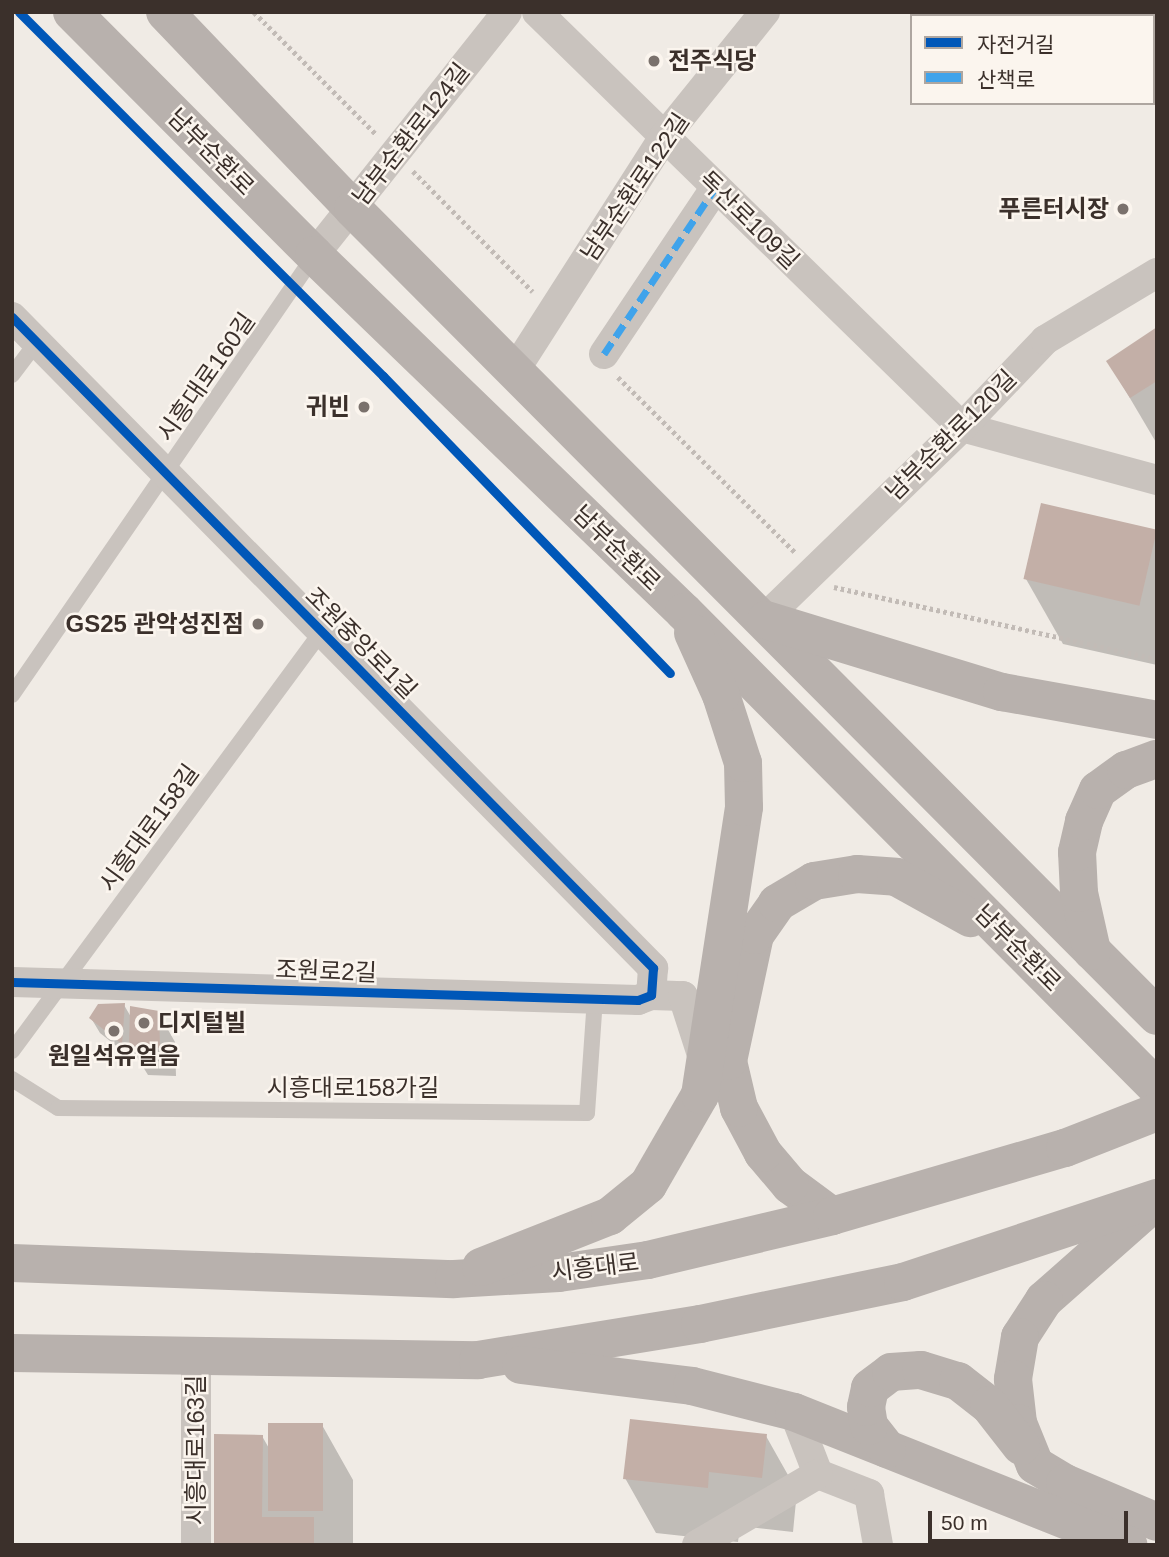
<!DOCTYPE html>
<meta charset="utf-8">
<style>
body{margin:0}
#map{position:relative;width:1169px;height:1557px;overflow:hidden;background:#f0ebe5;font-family:Arial,"Noto Sans KR",sans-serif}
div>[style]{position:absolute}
.shadow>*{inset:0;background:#0003}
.building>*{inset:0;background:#c3afa7;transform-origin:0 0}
.path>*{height:4.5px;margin-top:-2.25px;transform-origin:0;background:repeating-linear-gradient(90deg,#c2bbb6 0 3.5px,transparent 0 7px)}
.service>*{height:16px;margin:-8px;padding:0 8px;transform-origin:8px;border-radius:8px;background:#c9c3be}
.minor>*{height:30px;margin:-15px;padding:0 15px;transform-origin:15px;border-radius:15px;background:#c9c3be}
.primary>*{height:38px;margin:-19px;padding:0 19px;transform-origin:19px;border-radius:19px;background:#b8b1ad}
.quiet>*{height:7px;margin-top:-3.5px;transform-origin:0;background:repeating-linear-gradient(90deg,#3fa3eb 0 14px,transparent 0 21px)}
.cycleway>*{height:9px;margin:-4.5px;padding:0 4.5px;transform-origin:4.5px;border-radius:4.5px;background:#0057b8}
.dots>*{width:19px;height:19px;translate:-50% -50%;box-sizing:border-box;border:4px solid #fbf5ee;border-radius:50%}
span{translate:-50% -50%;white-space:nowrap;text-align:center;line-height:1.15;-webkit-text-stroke:5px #fbf5ee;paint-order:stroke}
.poi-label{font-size:24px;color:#3b302b;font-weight:700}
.left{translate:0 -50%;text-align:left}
.right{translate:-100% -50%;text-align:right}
.street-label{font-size:24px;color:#3b302b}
.frame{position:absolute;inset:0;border:14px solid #3b302b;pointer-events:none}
.legend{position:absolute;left:910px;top:14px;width:245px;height:91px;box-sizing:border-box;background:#fbf5ee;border:2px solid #aea6a0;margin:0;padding:9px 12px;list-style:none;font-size:21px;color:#3b302b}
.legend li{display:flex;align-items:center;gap:14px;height:35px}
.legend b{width:35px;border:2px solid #aea6a0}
.scale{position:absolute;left:928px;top:1511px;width:200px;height:32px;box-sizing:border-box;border:4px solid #3b302b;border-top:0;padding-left:9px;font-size:21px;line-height:24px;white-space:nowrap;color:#3b302b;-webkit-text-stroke:5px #fbf5ee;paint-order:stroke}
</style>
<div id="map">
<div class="shadow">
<div style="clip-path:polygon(1157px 329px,1157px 444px,1108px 361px)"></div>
<div style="clip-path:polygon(1157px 532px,1157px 665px,1063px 644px,1026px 579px)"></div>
<div style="clip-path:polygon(124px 1005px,131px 1017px,158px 1012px,175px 1042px,176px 1076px,148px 1075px,130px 1046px,129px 1056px,100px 1033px,91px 1018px)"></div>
<div style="clip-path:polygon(322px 1425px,353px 1480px,353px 1545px,216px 1545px,262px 1436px,270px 1450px)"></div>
<div style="clip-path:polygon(766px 1436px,797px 1491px,793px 1532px,740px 1526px,738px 1542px,656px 1533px,625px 1478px)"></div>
</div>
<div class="building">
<div style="clip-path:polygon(1157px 327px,1157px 381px,1130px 398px,1106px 361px)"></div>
<div style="left:1041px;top:503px;width:119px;height:78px;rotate:13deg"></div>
<div style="clip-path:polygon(125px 1003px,122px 1044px,89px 1018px,98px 1004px)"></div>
<div style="clip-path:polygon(130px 1006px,159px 1011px,160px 1048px,129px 1046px)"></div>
<div style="clip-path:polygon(630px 1419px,767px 1434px,762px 1478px,709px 1472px,708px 1488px,623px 1479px)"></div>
<div style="left:268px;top:1423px;width:55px;height:88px"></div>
<div style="clip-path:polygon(214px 1434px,263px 1435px,262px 1517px,314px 1517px,314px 1545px,214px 1545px)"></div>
</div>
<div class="path">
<div style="left:254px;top:12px;width:174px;rotate:45deg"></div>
<div style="left:413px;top:171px;width:170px;rotate:45.2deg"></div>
<div style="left:618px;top:377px;width:250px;rotate:44.7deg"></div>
<div style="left:834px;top:587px;width:331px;rotate:12.6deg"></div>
</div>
<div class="service">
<div style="left:12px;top:375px;width:41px;rotate:-52.9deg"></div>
<div style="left:12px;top:695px;width:533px;rotate:-55.47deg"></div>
<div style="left:12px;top:1051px;width:522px;rotate:-53.57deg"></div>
<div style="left:12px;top:1079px;width:54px;rotate:32.2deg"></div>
<div style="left:58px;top:1108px;width:529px;rotate:0.54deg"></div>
<div style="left:587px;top:1113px;width:114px;rotate:-86deg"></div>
</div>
<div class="minor">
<div style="left:537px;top:12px;width:594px;rotate:44.32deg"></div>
<div style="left:962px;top:427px;width:202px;rotate:15.2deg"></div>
<div style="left:314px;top:255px;width:310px;rotate:-51.5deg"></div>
<div style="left:12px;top:317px;width:914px;rotate:45.44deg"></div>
<div style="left:653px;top:968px;width:27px;rotate:94deg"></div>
<div style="left:651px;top:995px;width:14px;rotate:159deg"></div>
<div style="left:638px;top:1000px;width:626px;rotate:-178.35deg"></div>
<div style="left:604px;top:354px;width:201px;rotate:-56.2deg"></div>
<div style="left:515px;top:370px;width:277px;rotate:-57.4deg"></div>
<div style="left:664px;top:137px;width:161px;rotate:-51.1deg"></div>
<div style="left:763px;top:620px;width:277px;rotate:-44.1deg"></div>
<div style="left:962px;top:427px;width:120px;rotate:-46.3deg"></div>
<div style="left:1045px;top:340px;width:131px;rotate:-30.9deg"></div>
<div style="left:651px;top:995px;width:32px;rotate:2deg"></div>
<div style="left:683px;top:996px;width:68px;rotate:72.1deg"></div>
<div style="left:794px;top:1412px;width:66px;rotate:68.8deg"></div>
<div style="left:818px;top:1474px;width:55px;rotate:21.4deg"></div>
<div style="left:869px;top:1494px;width:52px;rotate:80deg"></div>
<div style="left:196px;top:1545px;width:190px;rotate:-90deg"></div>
<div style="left:697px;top:1545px;width:140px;rotate:-30.4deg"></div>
</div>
<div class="primary">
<div style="left:72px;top:12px;width:343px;rotate:45.1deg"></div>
<div style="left:314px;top:255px;width:514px;rotate:43.98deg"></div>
<div style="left:684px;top:612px;width:671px;rotate:45.18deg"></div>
<div style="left:165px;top:12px;width:272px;rotate:46.3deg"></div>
<div style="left:353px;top:209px;width:1139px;rotate:45.11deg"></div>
<div style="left:766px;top:620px;width:247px;rotate:17deg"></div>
<div style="left:1002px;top:692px;width:158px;rotate:10.2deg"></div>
<div style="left:1092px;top:951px;width:59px;rotate:-102.6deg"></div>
<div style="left:1079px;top:893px;width:41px;rotate:-92.8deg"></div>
<div style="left:1077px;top:852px;width:32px;rotate:-77deg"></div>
<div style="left:1084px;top:821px;width:34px;rotate:-66deg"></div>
<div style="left:1098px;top:790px;width:34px;rotate:-36deg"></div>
<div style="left:1126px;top:770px;width:33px;rotate:-20deg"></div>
<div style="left:1148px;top:1208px;width:139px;rotate:138.5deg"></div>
<div style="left:1044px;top:1300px;width:44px;rotate:123deg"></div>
<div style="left:1020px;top:1337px;width:43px;rotate:99.5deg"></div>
<div style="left:1013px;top:1379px;width:44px;rotate:83.5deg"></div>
<div style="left:1018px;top:1423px;width:45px;rotate:68deg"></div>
<div style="left:1035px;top:1465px;width:35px;rotate:31deg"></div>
<div style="left:1065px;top:1483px;width:100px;rotate:23deg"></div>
<div style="left:832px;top:1216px;width:52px;rotate:-143.6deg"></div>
<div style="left:790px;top:1185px;width:42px;rotate:-130.2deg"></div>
<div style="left:763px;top:1153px;width:51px;rotate:-118.1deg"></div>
<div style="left:739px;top:1108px;width:48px;rotate:-103.2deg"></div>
<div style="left:728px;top:1061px;width:129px;rotate:-77.9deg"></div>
<div style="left:755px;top:935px;width:39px;rotate:-55deg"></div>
<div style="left:777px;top:903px;width:43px;rotate:-30.7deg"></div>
<div style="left:814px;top:881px;width:44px;rotate:-9.2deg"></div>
<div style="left:857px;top:874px;width:39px;rotate:4deg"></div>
<div style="left:896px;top:877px;width:85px;rotate:29deg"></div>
<div style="left:12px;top:1263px;width:442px;rotate:2.1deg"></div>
<div style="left:454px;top:1279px;width:105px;rotate:-3.3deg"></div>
<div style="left:559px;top:1273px;width:90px;rotate:-8.3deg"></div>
<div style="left:648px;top:1260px;width:189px;rotate:-13.4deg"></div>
<div style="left:832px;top:1216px;width:243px;rotate:-16.3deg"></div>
<div style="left:1065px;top:1148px;width:99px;rotate:-21.4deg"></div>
<div style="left:481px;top:1267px;width:139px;rotate:-21.6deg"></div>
<div style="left:610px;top:1216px;width:49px;rotate:-39.2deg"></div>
<div style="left:648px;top:1185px;width:104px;rotate:-60deg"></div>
<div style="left:700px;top:1095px;width:291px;rotate:-81.3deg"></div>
<div style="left:744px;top:807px;width:44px;rotate:-91.3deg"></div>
<div style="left:743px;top:763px;width:71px;rotate:-107.9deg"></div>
<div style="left:721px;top:695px;width:68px;rotate:-114.3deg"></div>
<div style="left:12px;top:1353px;width:466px;rotate:0.9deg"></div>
<div style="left:478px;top:1360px;width:225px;rotate:-9.2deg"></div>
<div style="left:700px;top:1324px;width:207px;rotate:-11.7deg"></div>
<div style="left:903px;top:1282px;width:268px;rotate:-18.3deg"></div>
<div style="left:521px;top:1365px;width:172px;rotate:7deg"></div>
<div style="left:692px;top:1386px;width:105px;rotate:14.3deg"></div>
<div style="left:794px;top:1412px;width:360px;rotate:21.7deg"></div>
<div style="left:887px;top:1449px;width:29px;rotate:-128deg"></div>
<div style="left:869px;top:1426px;width:19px;rotate:-99deg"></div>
<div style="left:866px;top:1407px;width:19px;rotate:-78deg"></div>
<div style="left:870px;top:1388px;width:26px;rotate:-37deg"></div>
<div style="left:891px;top:1372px;width:30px;rotate:-4deg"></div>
<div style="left:921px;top:1370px;width:39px;rotate:17deg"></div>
<div style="left:958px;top:1381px;width:39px;rotate:38deg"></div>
<div style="left:989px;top:1405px;width:52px;rotate:52deg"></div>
</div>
<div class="quiet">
<div style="left:604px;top:354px;width:201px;rotate:-56.2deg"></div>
</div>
<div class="cycleway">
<div style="left:19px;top:12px;width:515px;rotate:45deg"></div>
<div style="left:383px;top:376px;width:413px;rotate:46deg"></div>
<div style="left:12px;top:317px;width:914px;rotate:45.44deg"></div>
<div style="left:653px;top:968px;width:27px;rotate:94deg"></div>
<div style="left:651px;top:995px;width:14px;rotate:159deg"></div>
<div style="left:638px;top:1000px;width:626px;rotate:-178.35deg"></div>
</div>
<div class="dots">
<div style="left:654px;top:61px;background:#7a716c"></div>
<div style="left:1123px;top:209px;background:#7a716c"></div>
<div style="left:364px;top:407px;background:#7a716c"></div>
<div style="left:258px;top:624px;background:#7a716c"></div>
<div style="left:144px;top:1023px;background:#7a716c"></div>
<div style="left:114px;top:1031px;background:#7a716c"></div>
</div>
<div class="poi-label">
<span class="left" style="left:668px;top:61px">전주식당</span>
<span class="right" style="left:1109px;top:209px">푸른터시장</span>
<span class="right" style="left:350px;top:407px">귀빈</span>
<span class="right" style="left:244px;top:624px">GS25 관악성진점</span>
<span class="left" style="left:158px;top:1023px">디지털빌</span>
<span style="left:114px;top:1056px">원일석유얼음</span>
</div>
<div class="street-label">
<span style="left:411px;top:134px;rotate:-52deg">남부순환로124길</span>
<span style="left:211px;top:152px;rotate:45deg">남부순환로</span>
<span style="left:635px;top:187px;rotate:-56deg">남부순환로122길</span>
<span style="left:749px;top:220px;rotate:44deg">독산로109길</span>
<span style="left:206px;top:377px;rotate:-55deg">시흥대로160길</span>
<span style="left:951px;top:435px;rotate:-45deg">남부순환로120길</span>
<span style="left:617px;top:548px;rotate:44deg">남부순환로</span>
<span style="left:361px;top:643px;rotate:45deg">조원중앙로1길</span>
<span style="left:149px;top:828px;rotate:-54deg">시흥대로158길</span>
<span style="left:1018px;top:948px;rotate:45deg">남부순환로</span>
<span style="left:326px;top:971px;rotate:2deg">조원로2길</span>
<span style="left:353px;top:1088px">시흥대로158가길</span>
<span style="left:595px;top:1267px;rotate:-7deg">시흥대로</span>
<span style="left:196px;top:1450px;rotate:-90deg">시흥대로163길</span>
</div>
<div class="frame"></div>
<ul class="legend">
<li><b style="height:9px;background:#0057b8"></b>자전거길</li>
<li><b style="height:9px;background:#3fa3eb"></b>산책로</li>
</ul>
<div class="scale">50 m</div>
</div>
